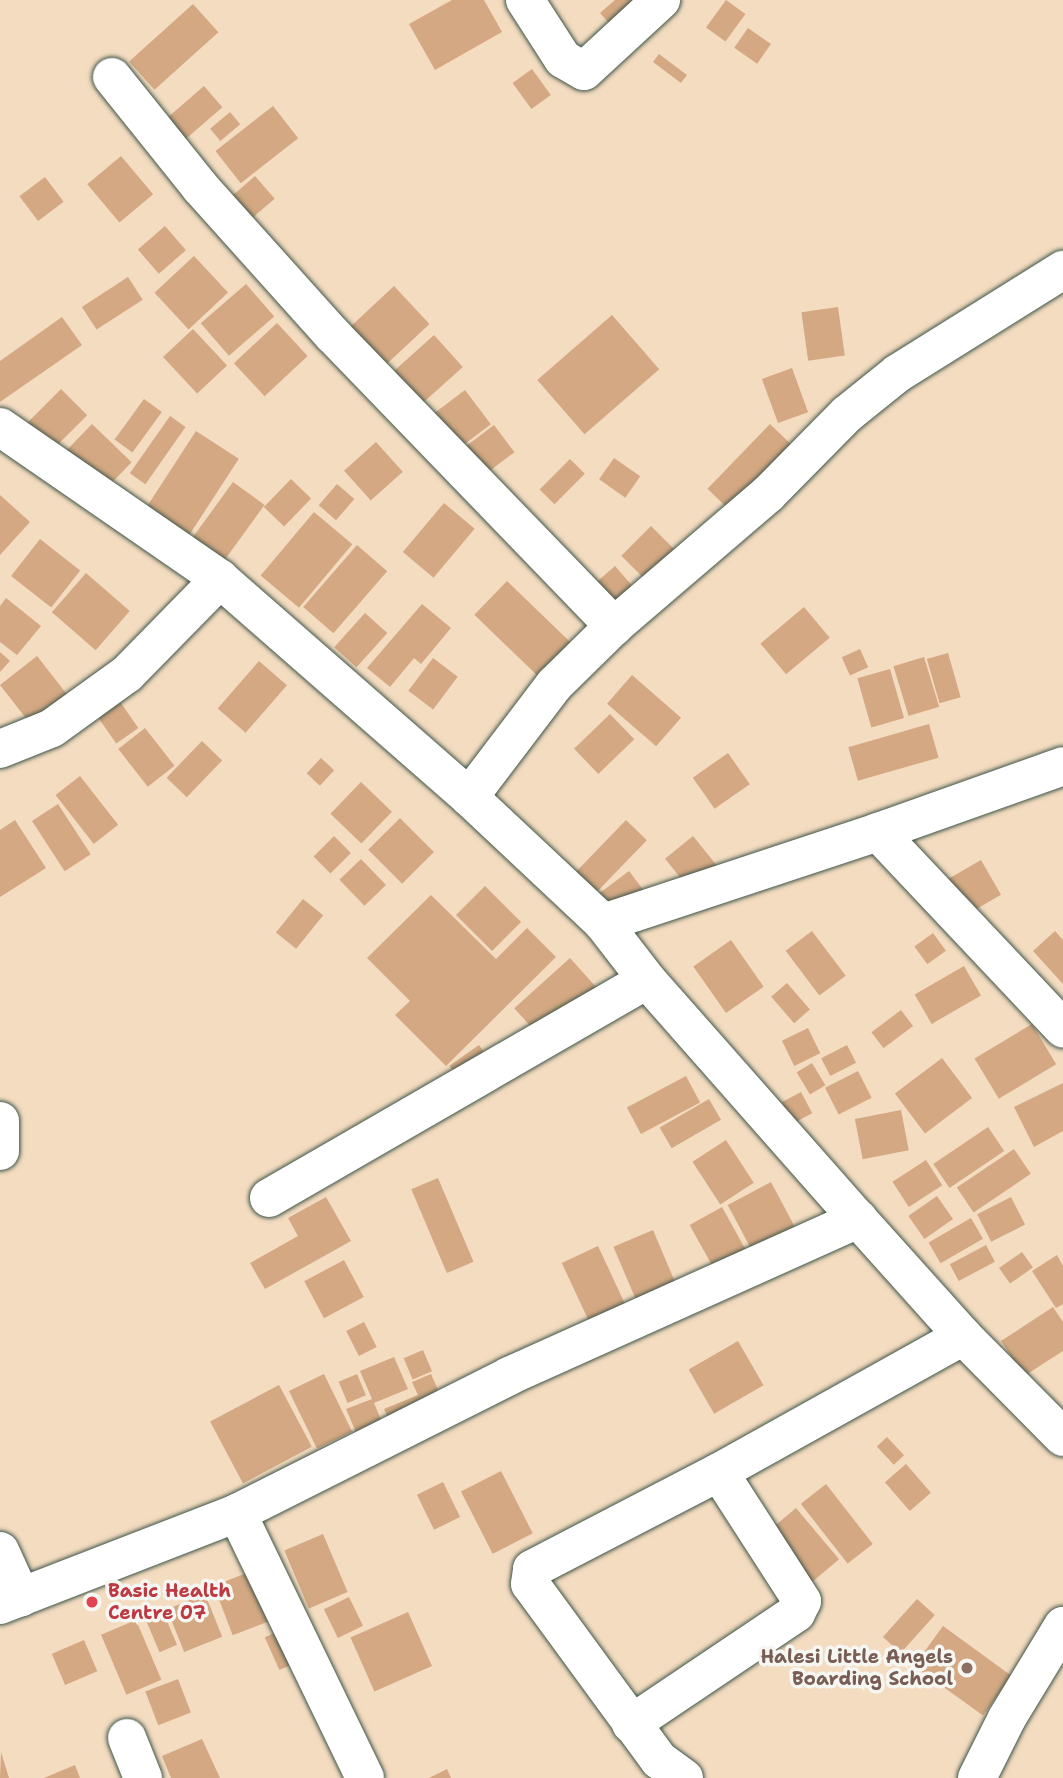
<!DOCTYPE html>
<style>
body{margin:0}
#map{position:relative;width:1063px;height:1778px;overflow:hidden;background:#f4dcc0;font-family:"Shantell Sans",sans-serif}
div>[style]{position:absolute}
.building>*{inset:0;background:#d4a883;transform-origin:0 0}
.roads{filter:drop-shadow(0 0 2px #3f5549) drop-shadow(0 0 2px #3f5549)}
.minor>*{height:38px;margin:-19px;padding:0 19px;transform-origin:19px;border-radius:19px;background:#fff}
.dots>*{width:19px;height:19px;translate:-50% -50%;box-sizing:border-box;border:4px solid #f6f6f2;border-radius:50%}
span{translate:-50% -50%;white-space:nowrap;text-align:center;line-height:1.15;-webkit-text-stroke:7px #f6f6f2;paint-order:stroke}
.health-label{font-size:19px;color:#be3a42;font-weight:700}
.left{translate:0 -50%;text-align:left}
.education-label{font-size:19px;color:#785e54;font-weight:700}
.right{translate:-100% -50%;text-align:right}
</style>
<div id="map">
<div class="building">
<div style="clip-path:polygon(452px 0,484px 0,502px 32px,435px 70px,409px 24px)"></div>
<div style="clip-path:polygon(615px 0,654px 0,623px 39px,600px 13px)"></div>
<div style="left:726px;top:0;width:24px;height:34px;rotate:36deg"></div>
<div style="left:193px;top:4px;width:38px;height:86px;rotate:48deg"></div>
<div style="left:748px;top:28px;width:28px;height:24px;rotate:35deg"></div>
<div style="left:659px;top:54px;width:35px;height:10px;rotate:37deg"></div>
<div style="left:532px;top:69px;width:32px;height:24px;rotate:54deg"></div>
<div style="left:204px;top:86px;width:28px;height:52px;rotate:49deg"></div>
<div style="left:273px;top:106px;width:41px;height:73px;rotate:52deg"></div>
<div style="left:230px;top:112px;width:16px;height:26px;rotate:50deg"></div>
<div style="left:121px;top:156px;width:50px;height:44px;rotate:50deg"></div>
<div style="left:255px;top:176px;width:30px;height:43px;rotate:49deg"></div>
<div style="left:45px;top:177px;width:31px;height:32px;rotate:53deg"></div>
<div style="left:165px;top:226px;width:32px;height:36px;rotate:49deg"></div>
<div style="left:194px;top:256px;width:50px;height:54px;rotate:47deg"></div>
<div style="left:128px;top:277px;width:27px;height:55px;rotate:57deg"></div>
<div style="left:246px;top:284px;width:43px;height:60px;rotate:49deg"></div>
<div style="left:394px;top:286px;width:52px;height:64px;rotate:47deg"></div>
<div style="left:838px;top:307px;width:49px;height:37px;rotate:82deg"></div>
<div style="left:612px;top:315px;width:72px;height:99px;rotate:49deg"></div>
<div style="clip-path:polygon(62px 317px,82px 345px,0 402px,0 361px)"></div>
<div style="left:277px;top:323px;width:45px;height:59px;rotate:47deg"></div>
<div style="left:193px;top:329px;width:50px;height:41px;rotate:47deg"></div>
<div style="left:434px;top:335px;width:43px;height:70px;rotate:48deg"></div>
<div style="left:792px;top:368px;width:47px;height:32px;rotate:70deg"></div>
<div style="left:61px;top:389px;width:37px;height:48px;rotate:45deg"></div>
<div style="left:465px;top:390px;width:43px;height:46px;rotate:53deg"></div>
<div style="left:144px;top:399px;width:22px;height:50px;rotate:36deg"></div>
<div style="left:170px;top:416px;width:19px;height:70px;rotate:35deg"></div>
<div style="left:92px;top:424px;width:55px;height:49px;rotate:44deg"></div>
<div style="left:770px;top:424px;width:49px;height:90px;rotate:44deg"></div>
<div style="left:494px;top:425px;width:34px;height:44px;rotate:53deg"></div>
<div style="left:196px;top:431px;width:51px;height:105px;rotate:33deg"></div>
<div style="left:376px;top:442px;width:40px;height:43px;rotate:48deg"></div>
<div style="left:614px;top:458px;width:32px;height:26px;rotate:35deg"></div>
<div style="left:570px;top:459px;width:21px;height:43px;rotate:45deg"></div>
<div style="left:291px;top:479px;width:28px;height:39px;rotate:44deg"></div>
<div style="left:233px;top:482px;width:39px;height:68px;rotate:36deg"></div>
<div style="left:337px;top:484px;width:23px;height:28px;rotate:41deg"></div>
<div style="clip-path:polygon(0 495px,30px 522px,0 555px)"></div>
<div style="left:444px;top:503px;width:40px;height:64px;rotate:40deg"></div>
<div style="left:314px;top:512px;width:50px;height:83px;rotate:40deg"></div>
<div style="left:651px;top:526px;width:45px;height:42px;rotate:45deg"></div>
<div style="left:40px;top:539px;width:51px;height:47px;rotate:38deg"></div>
<div style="left:357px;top:545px;width:40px;height:82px;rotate:41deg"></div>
<div style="left:615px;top:566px;width:49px;height:45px;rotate:49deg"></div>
<div style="left:86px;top:573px;width:58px;height:52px;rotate:41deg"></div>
<div style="left:507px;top:581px;width:112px;height:47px;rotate:44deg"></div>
<div style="clip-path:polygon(6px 598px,41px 626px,17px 655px,0 642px,0 606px)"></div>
<div style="clip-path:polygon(422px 604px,451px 628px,421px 664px,414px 658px,390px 687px,367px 668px)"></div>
<div style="left:804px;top:607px;width:40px;height:57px;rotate:50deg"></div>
<div style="left:365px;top:613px;width:30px;height:46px;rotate:42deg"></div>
<div style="left:860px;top:649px;width:20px;height:20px;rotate:66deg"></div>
<div style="clip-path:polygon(0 652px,10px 661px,0 672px)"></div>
<div style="left:948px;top:653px;width:46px;height:22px;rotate:74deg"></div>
<div style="left:37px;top:656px;width:60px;height:47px;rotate:52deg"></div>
<div style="left:924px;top:657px;width:52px;height:32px;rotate:73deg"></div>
<div style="left:433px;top:658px;width:31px;height:41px;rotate:37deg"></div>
<div style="left:259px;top:661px;width:37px;height:63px;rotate:41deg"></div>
<div style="left:890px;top:669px;width:51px;height:34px;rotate:74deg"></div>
<div style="left:632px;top:675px;width:65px;height:38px;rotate:41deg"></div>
<div style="left:116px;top:696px;width:39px;height:27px;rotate:55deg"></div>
<div style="left:610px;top:714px;width:35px;height:50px;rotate:46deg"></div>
<div style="left:929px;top:724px;width:35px;height:84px;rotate:74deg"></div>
<div style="left:145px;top:728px;width:48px;height:34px;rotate:52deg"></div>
<div style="left:202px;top:741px;width:28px;height:51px;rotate:44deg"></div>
<div style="left:728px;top:753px;width:38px;height:43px;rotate:55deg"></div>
<div style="left:321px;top:758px;width:18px;height:21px;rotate:43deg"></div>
<div style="left:80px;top:776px;width:62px;height:31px;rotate:52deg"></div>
<div style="left:361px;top:782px;width:43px;height:44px;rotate:44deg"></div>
<div style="left:58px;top:804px;width:60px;height:31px;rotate:57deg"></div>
<div style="left:400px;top:818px;width:48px;height:45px;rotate:45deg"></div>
<div style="clip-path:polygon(15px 820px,46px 868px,0 897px,0 830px)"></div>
<div style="left:626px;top:820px;width:29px;height:75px;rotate:44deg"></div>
<div style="left:334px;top:836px;width:24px;height:29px;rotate:45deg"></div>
<div style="left:693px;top:836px;width:44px;height:36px;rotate:51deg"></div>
<div style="left:361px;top:859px;width:36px;height:30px;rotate:46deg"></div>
<div style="left:981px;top:860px;width:40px;height:48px;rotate:60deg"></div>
<div style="left:629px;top:871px;width:53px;height:44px;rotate:53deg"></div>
<div style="left:485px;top:886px;width:51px;height:41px;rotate:45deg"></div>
<div style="clip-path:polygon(431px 895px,496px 959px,527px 928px,556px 957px,446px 1066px,395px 1015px,410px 1001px,367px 958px)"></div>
<div style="left:303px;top:899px;width:26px;height:43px;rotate:39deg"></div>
<div style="left:812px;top:931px;width:56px;height:33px;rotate:53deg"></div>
<div style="clip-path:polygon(1055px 931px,1063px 940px,1063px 984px,1033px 951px)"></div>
<div style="left:933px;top:933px;width:22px;height:23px;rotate:54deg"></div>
<div style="left:731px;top:940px;width:57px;height:46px;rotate:55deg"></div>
<div style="left:570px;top:958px;width:47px;height:75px;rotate:48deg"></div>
<div style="left:964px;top:966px;width:34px;height:57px;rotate:60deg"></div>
<div style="left:787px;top:983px;width:35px;height:21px;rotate:49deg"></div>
<div style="left:901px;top:1010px;width:20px;height:37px;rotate:53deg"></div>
<div style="left:1032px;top:1024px;width:47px;height:67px;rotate:59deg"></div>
<div style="left:808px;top:1028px;width:28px;height:29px;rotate:64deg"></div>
<div style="left:479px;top:1045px;width:33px;height:36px;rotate:55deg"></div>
<div style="left:847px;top:1045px;width:20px;height:29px;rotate:63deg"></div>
<div style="left:942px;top:1058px;width:50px;height:59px;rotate:53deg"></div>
<div style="left:812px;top:1063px;width:26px;height:18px;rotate:59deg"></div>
<div style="left:858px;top:1071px;width:30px;height:37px;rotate:63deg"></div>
<div style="left:686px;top:1076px;width:30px;height:67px;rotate:62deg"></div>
<div style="clip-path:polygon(1063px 1083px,1063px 1131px,1034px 1147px,1014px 1107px)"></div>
<div style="left:801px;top:1092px;width:24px;height:22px;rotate:62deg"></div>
<div style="left:709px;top:1099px;width:24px;height:57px;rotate:60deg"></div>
<div style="left:901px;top:1110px;width:41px;height:47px;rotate:79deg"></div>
<div style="left:988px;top:1127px;width:29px;height:66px;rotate:56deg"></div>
<div style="left:726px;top:1140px;width:51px;height:40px;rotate:57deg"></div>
<div style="left:1014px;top:1149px;width:30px;height:69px;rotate:56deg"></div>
<div style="left:926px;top:1160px;width:30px;height:40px;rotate:57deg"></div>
<div style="left:438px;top:1178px;width:91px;height:29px;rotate:67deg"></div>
<div style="left:771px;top:1182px;width:54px;height:49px;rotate:62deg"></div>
<div style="left:937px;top:1196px;width:28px;height:35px;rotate:55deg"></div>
<div style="clip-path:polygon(326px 1197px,351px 1241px,265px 1289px,250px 1263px,298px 1236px,288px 1218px)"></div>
<div style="left:1011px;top:1197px;width:31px;height:38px;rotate:63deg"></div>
<div style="left:722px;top:1207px;width:58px;height:37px;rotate:61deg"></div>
<div style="left:971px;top:1218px;width:24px;height:49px;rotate:60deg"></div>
<div style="left:653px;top:1230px;width:64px;height:43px;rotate:67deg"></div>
<div style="left:986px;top:1245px;width:19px;height:41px;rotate:62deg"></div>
<div style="left:598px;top:1246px;width:76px;height:40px;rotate:65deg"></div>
<div style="left:1022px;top:1252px;width:19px;height:28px;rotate:55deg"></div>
<div style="clip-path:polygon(1057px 1255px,1063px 1266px,1063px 1304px,1056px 1308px,1032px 1271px)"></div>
<div style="left:344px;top:1260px;width:42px;height:45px;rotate:62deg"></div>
<div style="clip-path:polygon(1053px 1307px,1063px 1322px,1063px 1351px,1024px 1376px,1001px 1341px)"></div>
<div style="left:364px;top:1322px;width:28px;height:20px;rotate:63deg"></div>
<div style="left:738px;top:1341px;width:51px;height:57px;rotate:60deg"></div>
<div style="left:423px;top:1350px;width:23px;height:21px;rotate:67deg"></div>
<div style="clip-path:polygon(394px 1357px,408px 1389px,374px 1403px,387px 1434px,361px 1444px,346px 1409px,372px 1399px,360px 1371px)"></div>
<div style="left:324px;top:1374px;width:64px;height:39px;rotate:64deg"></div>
<div style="left:357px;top:1374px;width:23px;height:20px;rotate:67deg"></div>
<div style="clip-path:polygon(431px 1374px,447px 1410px,394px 1433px,384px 1409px,418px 1395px,412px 1382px)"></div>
<div style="left:279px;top:1385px;width:70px;height:78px;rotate:62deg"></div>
<div style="left:887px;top:1437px;width:25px;height:14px;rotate:47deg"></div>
<div style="left:906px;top:1464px;width:38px;height:28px;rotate:49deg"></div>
<div style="left:501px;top:1471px;width:70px;height:45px;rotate:63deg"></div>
<div style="left:443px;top:1482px;width:39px;height:29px;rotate:64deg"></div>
<div style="left:826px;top:1484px;width:76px;height:32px;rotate:52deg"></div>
<div style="left:796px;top:1508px;width:67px;height:36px;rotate:50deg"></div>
<div style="left:323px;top:1534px;width:63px;height:42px;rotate:67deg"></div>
<div style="left:252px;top:1571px;width:53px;height:41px;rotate:69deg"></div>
<div style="left:205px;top:1594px;width:46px;height:41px;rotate:68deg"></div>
<div style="left:349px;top:1597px;width:32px;height:28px;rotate:64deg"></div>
<div style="left:917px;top:1599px;width:24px;height:51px;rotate:42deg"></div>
<div style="left:161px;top:1607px;width:41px;height:19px;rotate:67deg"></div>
<div style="left:408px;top:1612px;width:59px;height:63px;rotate:66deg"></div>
<div style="left:136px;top:1620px;width:65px;height:38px;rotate:67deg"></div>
<div style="left:943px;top:1626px;width:85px;height:49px;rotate:36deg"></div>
<div style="left:283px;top:1629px;width:36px;height:20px;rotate:66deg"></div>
<div style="left:84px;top:1640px;width:34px;height:35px;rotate:67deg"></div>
<div style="left:178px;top:1679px;width:36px;height:35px;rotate:69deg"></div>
<div style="clip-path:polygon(202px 1739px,220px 1778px,171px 1778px,162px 1756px)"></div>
<div style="clip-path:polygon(1px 1752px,9px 1778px,0 1778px)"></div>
<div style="clip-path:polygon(75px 1765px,80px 1778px,44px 1778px)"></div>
<div style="clip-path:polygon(447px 1769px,451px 1778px,429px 1778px)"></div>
</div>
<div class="roads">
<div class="minor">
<div style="left:525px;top:0;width:70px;rotate:57.2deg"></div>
<div style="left:563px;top:59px;width:24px;rotate:30deg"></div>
<div style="left:584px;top:71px;width:105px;rotate:-42.7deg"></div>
<div style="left:112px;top:77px;width:141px;rotate:51.3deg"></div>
<div style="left:200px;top:187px;width:199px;rotate:48.1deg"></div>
<div style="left:333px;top:335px;width:405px;rotate:46deg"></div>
<div style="left:0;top:427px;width:267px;rotate:34.6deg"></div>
<div style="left:220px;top:579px;width:331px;rotate:41.2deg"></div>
<div style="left:469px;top:797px;width:184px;rotate:43.2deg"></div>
<div style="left:603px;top:923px;width:72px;rotate:52.3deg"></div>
<div style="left:647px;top:980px;width:319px;rotate:48.6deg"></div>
<div style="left:858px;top:1219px;width:157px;rotate:48.1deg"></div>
<div style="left:963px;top:1336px;width:142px;rotate:45.3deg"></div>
<div style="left:0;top:749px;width:56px;rotate:-22deg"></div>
<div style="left:52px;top:728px;width:92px;rotate:-35.8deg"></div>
<div style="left:127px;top:674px;width:133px;rotate:-45.6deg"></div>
<div style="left:469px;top:797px;width:141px;rotate:-52.8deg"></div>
<div style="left:554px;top:685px;width:84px;rotate:-44.5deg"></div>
<div style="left:614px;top:626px;width:203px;rotate:-40.6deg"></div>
<div style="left:768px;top:494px;width:112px;rotate:-45.4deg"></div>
<div style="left:847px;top:414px;width:65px;rotate:-38.8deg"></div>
<div style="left:898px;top:373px;width:195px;rotate:-32deg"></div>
<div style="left:878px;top:832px;width:270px;rotate:46.7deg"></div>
<div style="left:603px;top:923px;width:290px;rotate:-18.3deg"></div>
<div style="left:878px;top:832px;width:196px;rotate:-19.6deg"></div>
<div style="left:0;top:1121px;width:30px;rotate:90deg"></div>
<div style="left:269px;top:1198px;width:436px;rotate:-30deg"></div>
<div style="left:237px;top:1513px;width:294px;rotate:64.2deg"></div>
<div style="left:0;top:1551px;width:51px;rotate:65.5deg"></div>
<div style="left:0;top:1605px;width:254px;rotate:-21.2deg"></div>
<div style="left:237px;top:1513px;width:305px;rotate:-26.7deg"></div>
<div style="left:509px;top:1376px;width:383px;rotate:-24.2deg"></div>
<div style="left:631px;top:1724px;width:199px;rotate:-33.9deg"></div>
<div style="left:796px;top:1613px;width:13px;rotate:-63deg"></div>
<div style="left:802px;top:1601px;width:153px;rotate:-122.8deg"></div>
<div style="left:127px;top:1738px;width:43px;rotate:68.2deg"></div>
<div style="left:684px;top:1778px;width:31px;rotate:-144deg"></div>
<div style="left:659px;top:1760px;width:218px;rotate:-126.2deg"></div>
<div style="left:530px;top:1584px;width:15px;rotate:-82deg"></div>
<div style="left:532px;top:1569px;width:211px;rotate:-27.4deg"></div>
<div style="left:719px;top:1472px;width:279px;rotate:-29.1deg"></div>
<div style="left:977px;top:1778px;width:67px;rotate:-63.4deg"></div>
<div style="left:1007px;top:1718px;width:108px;rotate:-58.7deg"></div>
</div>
</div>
<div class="dots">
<div style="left:92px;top:1602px;background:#e0444e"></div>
<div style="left:967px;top:1668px;background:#8d6e63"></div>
</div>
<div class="health-label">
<span class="left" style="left:108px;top:1602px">Basic Health<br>Centre 07</span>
</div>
<div class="education-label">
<span class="right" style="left:953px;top:1668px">Halesi Little Angels<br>Boarding School</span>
</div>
</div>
